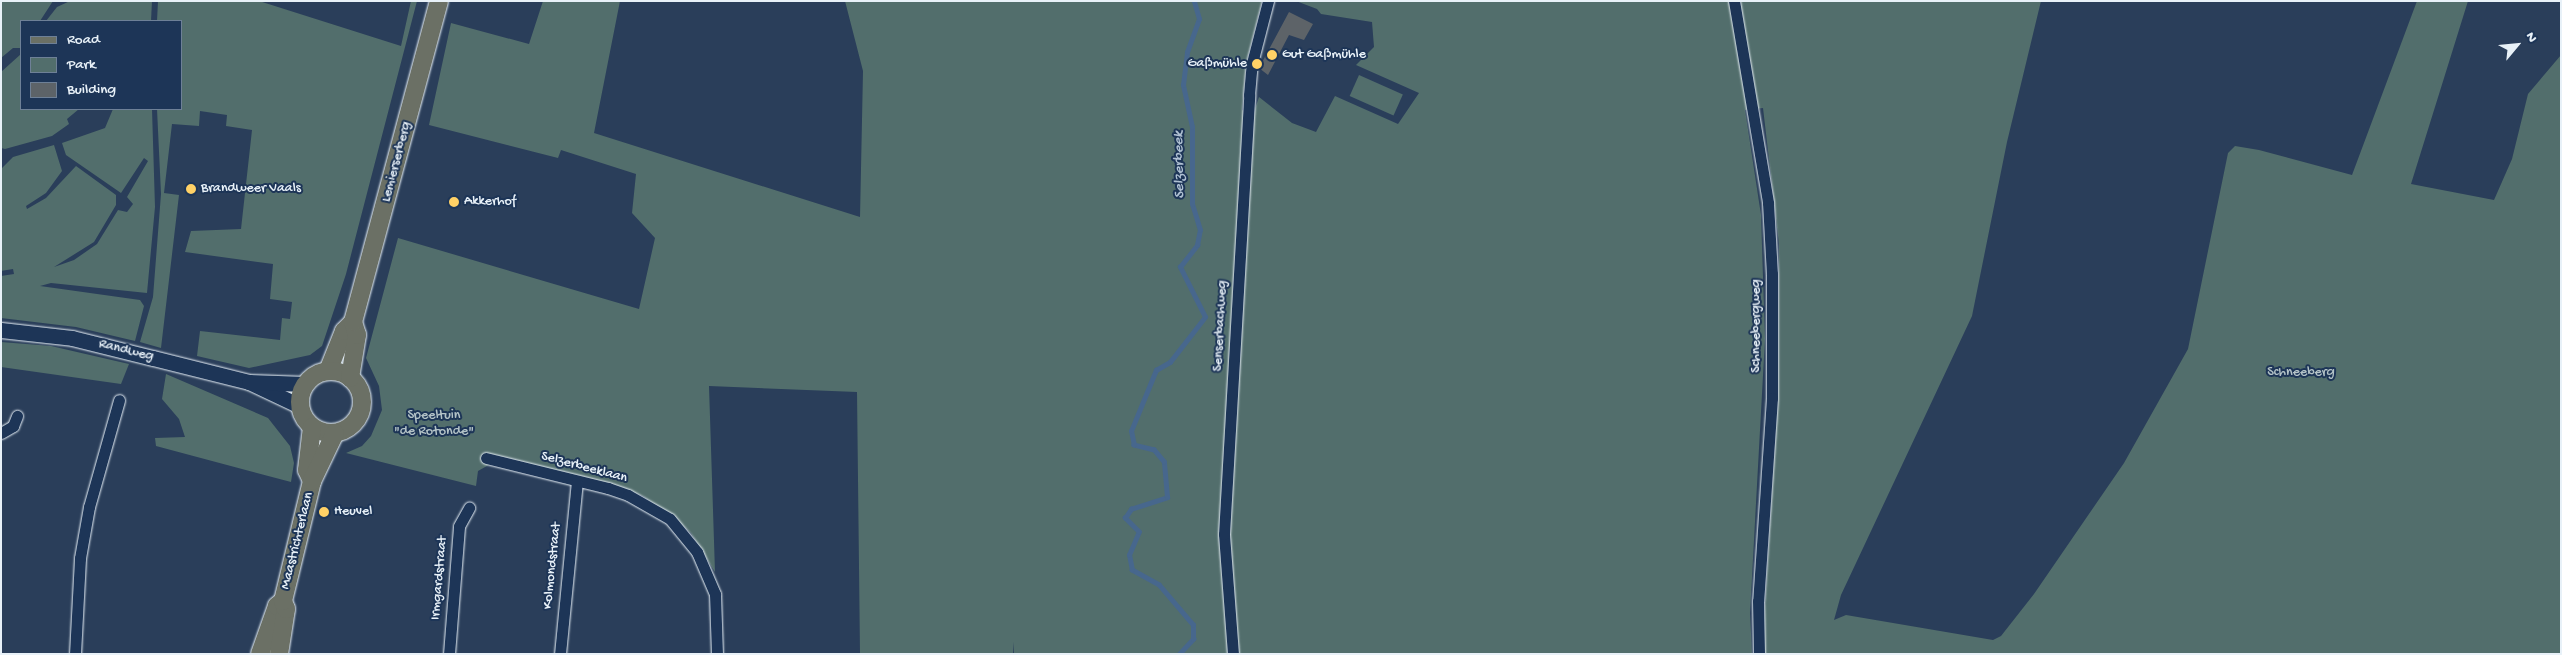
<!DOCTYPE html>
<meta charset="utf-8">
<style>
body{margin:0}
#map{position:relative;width:2562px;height:655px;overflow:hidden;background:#2a3e5a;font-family:"Gochi Hand",sans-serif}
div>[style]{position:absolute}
.green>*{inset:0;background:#526e6c;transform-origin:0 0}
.stream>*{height:4.5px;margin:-2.25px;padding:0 2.25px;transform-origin:2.25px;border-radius:2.25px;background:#47678d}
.building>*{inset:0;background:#5d6368}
.roads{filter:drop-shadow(0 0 1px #e8f1f8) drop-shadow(0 0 1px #e8f1f8)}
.street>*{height:11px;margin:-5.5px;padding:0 5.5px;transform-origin:5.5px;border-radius:5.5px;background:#1d3557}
.secondary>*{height:15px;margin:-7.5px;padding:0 7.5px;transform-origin:7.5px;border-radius:7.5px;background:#1d3557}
.primary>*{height:18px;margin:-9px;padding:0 9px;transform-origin:9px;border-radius:9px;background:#6b7065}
.primary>.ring{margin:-9px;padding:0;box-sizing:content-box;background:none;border:18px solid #6b7065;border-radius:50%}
.dots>*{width:14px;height:14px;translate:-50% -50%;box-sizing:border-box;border:2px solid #1d3557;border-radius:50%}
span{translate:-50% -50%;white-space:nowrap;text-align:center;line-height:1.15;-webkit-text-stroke:4px #1d3557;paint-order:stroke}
.poi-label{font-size:14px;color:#e8f1f8}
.left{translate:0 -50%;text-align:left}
.right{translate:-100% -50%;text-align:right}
.street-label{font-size:14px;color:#e8f1f8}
.park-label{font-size:14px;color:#b4c3c7}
.water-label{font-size:15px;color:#b0c1d3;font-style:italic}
.frame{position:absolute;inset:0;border:2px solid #e8f1f8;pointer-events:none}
.legend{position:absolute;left:20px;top:20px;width:162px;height:90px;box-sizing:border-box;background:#1d3557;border:1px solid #6e8097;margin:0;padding:6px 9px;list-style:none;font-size:15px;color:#e8f1f8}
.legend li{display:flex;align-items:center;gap:10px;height:25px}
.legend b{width:25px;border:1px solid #6e8097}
.north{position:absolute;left:2492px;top:20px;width:50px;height:50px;-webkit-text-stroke:4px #1d3557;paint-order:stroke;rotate:62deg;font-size:14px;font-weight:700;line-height:20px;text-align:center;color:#e8f1f8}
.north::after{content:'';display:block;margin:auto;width:18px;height:22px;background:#e8f1f8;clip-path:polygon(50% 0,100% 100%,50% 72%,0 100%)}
</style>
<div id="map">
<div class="green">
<div style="clip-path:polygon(1px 1px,53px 1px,40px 21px,21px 21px,21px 48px,13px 48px,1px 58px)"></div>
<div style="clip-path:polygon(70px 1px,152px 1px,151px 21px,46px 21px,57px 7px)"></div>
<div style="clip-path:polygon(158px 1px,259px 1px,401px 46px,411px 1px,417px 1px,346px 274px,322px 346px,310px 355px,249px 368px,197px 356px,200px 331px,280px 340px,282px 318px,290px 319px,292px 302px,270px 299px,273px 264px,185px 252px,191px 231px,241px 229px,252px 130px,226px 126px,227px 115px,200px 111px,199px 126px,172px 124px,164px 193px,179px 195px,161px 348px,140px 342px,153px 297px,161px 194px,157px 109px,181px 109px,181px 21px,157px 21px)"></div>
<div style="clip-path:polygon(543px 1px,620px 1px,594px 133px,860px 217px,863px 71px,845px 1px,1262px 1px,1246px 64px,1242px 110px,1253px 115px,1259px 97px,1292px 123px,1316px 132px,1335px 96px,1398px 124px,1419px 93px,1356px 65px,1374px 47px,1372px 22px,1321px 14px,1317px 9px,1296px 1px,2041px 1px,2007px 142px,1972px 316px,1841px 595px,1834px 620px,1846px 615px,1993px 640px,2001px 636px,2034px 594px,2124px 463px,2188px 349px,2228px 153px,2235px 146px,2259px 150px,2352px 175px,2417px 1px,2468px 1px,2411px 184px,2494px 200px,2512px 159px,2528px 94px,2561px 55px,2561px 654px,1762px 654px,1778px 397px,1779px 244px,1763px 108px,1745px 110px,1761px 215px,1765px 339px,1750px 613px,1752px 654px,1014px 654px,1014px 642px,1013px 654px,860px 654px,857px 392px,709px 386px,715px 572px,691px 533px,679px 522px,643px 496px,614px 485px,503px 457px,478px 471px,476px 486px,346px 453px,362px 446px,371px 436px,382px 410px,379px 386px,366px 358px,398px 238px,639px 309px,655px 238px,632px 213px,636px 174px,561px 150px,558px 158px,429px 125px,451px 23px,529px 44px)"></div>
<div style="clip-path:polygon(21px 54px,21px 109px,79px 109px,67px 119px,69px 124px,52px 136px,5px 149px,1px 148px,1px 72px)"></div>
<div style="left:1359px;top:75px;width:48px;height:23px;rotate:24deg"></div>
<div style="clip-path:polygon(113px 109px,152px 109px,155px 207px,147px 293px,51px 283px,40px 286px,140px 300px,144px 306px,135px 341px,76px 327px,1px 318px,1px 276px,14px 274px,13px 269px,1px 271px,1px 169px,13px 157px,54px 145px,62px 171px,46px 193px,26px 206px,27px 209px,46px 198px,76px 166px,116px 195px,116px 205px,94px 242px,54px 267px,74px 260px,97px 244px,118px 210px,127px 212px,133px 204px,127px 197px,148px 161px,144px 158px,121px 193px,66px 155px,62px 143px,105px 128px)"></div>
<div style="clip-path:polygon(1px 342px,51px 346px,129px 364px,121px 384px,1px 367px)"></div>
<div style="clip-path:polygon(166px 374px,268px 418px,290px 446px,294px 463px,291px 482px,156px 446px,155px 438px,185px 437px,179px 419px,162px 399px)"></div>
</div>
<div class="stream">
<div style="left:1179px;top:654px;width:21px;rotate:-47deg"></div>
<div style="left:1193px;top:639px;width:14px;rotate:-90deg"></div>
<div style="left:1193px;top:625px;width:52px;rotate:-130.4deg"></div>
<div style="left:1159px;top:585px;width:31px;rotate:-151deg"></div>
<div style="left:1132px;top:570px;width:15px;rotate:-101deg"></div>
<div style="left:1129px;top:555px;width:25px;rotate:-67deg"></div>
<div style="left:1139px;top:532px;width:20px;rotate:-135deg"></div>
<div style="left:1125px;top:518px;width:11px;rotate:-56deg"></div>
<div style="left:1131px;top:509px;width:38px;rotate:-18deg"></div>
<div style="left:1167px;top:497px;width:35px;rotate:-95deg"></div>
<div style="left:1164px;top:462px;width:16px;rotate:-130deg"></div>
<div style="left:1154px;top:450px;width:21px;rotate:-166deg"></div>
<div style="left:1134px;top:445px;width:14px;rotate:-102deg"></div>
<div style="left:1131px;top:431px;width:66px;rotate:-67.7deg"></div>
<div style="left:1156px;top:370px;width:16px;rotate:-30deg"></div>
<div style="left:1170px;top:362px;width:57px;rotate:-52.1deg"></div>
<div style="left:1205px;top:317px;width:56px;rotate:-116.6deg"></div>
<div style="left:1180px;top:267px;width:28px;rotate:-52deg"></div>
<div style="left:1197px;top:245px;width:15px;rotate:-79deg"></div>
<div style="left:1200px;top:230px;width:27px;rotate:-107deg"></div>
<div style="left:1192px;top:204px;width:77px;rotate:-90deg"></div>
<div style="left:1192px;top:127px;width:43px;rotate:-102.1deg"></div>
<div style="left:1183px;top:85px;width:33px;rotate:-83deg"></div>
<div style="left:1187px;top:52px;width:35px;rotate:-70deg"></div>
<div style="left:1199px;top:19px;width:19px;rotate:-106deg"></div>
</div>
<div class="building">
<div style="clip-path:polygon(1289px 12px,1313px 24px,1304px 40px,1289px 35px,1268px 75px,1259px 68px)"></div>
</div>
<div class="roads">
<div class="street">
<div style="left:1734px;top:1px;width:205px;rotate:80.4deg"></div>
<div style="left:1768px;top:203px;width:71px;rotate:86.8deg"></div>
<div style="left:1772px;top:274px;width:124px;rotate:90deg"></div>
<div style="left:1772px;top:398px;width:203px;rotate:93.9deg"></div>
<div style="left:1758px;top:601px;width:53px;rotate:88.9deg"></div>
<div style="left:1px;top:433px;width:14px;rotate:-30deg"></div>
<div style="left:13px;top:426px;width:11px;rotate:-68deg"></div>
<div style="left:486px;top:458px;width:126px;rotate:13.8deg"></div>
<div style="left:608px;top:488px;width:21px;rotate:19deg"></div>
<div style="left:628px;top:495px;width:48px;rotate:29.7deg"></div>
<div style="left:670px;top:519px;width:43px;rotate:50.7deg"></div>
<div style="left:697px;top:552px;width:46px;rotate:66.8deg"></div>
<div style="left:715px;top:594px;width:60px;rotate:88.1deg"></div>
<div style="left:75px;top:654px;width:96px;rotate:-87deg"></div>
<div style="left:80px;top:558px;width:52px;rotate:-80deg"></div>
<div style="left:89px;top:507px;width:111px;rotate:-74.3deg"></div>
<div style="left:449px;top:654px;width:128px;rotate:-85.5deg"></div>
<div style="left:459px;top:526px;width:21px;rotate:-61deg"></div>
<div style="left:560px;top:654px;width:173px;rotate:-84.4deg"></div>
<div style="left:1233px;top:654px;width:120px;rotate:-94.3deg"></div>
<div style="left:1224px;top:534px;width:440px;rotate:-86.7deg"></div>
<div style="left:1249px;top:95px;width:32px;rotate:-85deg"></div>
<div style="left:1252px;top:63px;width:64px;rotate:-75.5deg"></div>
</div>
<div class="secondary">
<div style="left:1px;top:330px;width:71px;rotate:6.4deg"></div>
<div style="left:72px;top:338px;width:83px;rotate:13.9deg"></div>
<div style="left:153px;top:358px;width:99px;rotate:14deg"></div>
<div style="left:249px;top:382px;width:56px;rotate:25.2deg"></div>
<div style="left:249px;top:382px;width:57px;rotate:2deg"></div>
</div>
<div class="primary">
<div style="left:328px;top:371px;width:43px;rotate:-68.2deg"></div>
<div style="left:344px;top:331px;width:13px;rotate:-45deg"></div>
<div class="ring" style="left:300px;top:371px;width:44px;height:44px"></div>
<div style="left:350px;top:378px;width:44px;rotate:-80.8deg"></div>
<div style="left:357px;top:335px;width:14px;rotate:-107deg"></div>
<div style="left:353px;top:322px;width:332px;rotate:-75deg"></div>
<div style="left:312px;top:481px;width:12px;rotate:-114deg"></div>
<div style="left:307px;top:470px;width:43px;rotate:-83.4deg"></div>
<div style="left:260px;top:654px;width:51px;rotate:-70.5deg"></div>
<div style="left:277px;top:606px;width:8px;rotate:-40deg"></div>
<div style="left:279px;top:654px;width:46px;rotate:-81.2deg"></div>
<div style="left:286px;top:609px;width:9px;rotate:-111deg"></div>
<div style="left:283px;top:601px;width:123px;rotate:-76.4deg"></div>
<div style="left:312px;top:481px;width:53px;rotate:-64.4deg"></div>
</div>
</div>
<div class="dots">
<div style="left:1272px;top:55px;background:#ffd166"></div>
<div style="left:1257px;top:64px;background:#ffd166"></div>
<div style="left:191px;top:189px;background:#ffd166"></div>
<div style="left:454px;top:202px;background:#ffd166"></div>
<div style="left:324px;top:512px;background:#ffd166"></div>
</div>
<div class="poi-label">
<span class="left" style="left:1282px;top:55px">Gut Gaßmühle</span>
<span class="right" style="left:1247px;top:64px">Gaßmühle</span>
<span class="left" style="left:201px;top:189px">Brandweer Vaals</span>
<span class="left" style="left:464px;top:202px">Akkerhof</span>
<span class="left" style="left:334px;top:512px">Heuvel</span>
</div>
<div class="street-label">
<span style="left:397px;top:162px;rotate:-75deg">Lemierserberg</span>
<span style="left:1221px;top:326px;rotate:-87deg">Senserbachweg</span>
<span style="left:1757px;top:326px;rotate:-90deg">Schneebergweg</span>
<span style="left:126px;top:351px;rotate:14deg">Randweg</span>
<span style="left:584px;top:468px;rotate:15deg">Selzerbeeklaan</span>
<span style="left:298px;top:541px;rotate:-76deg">Maastrichterlaan</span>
<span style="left:553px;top:566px;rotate:-84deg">Kolmondstraat</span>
<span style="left:440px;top:578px;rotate:-85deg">Irmgardstraat</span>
</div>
<div class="park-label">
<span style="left:2301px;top:373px">Schneeberg</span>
<span style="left:434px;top:424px">Speeltuin<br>"de Rotonde"</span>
</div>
<div class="water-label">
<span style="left:1180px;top:165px;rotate:-91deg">Selzerbeek</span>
</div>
<div class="frame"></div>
<ul class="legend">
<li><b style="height:6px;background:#6b7065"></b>Road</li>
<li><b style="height:14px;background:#526e6c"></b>Park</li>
<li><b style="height:14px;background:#5d6368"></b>Building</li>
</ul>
<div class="north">N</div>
</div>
